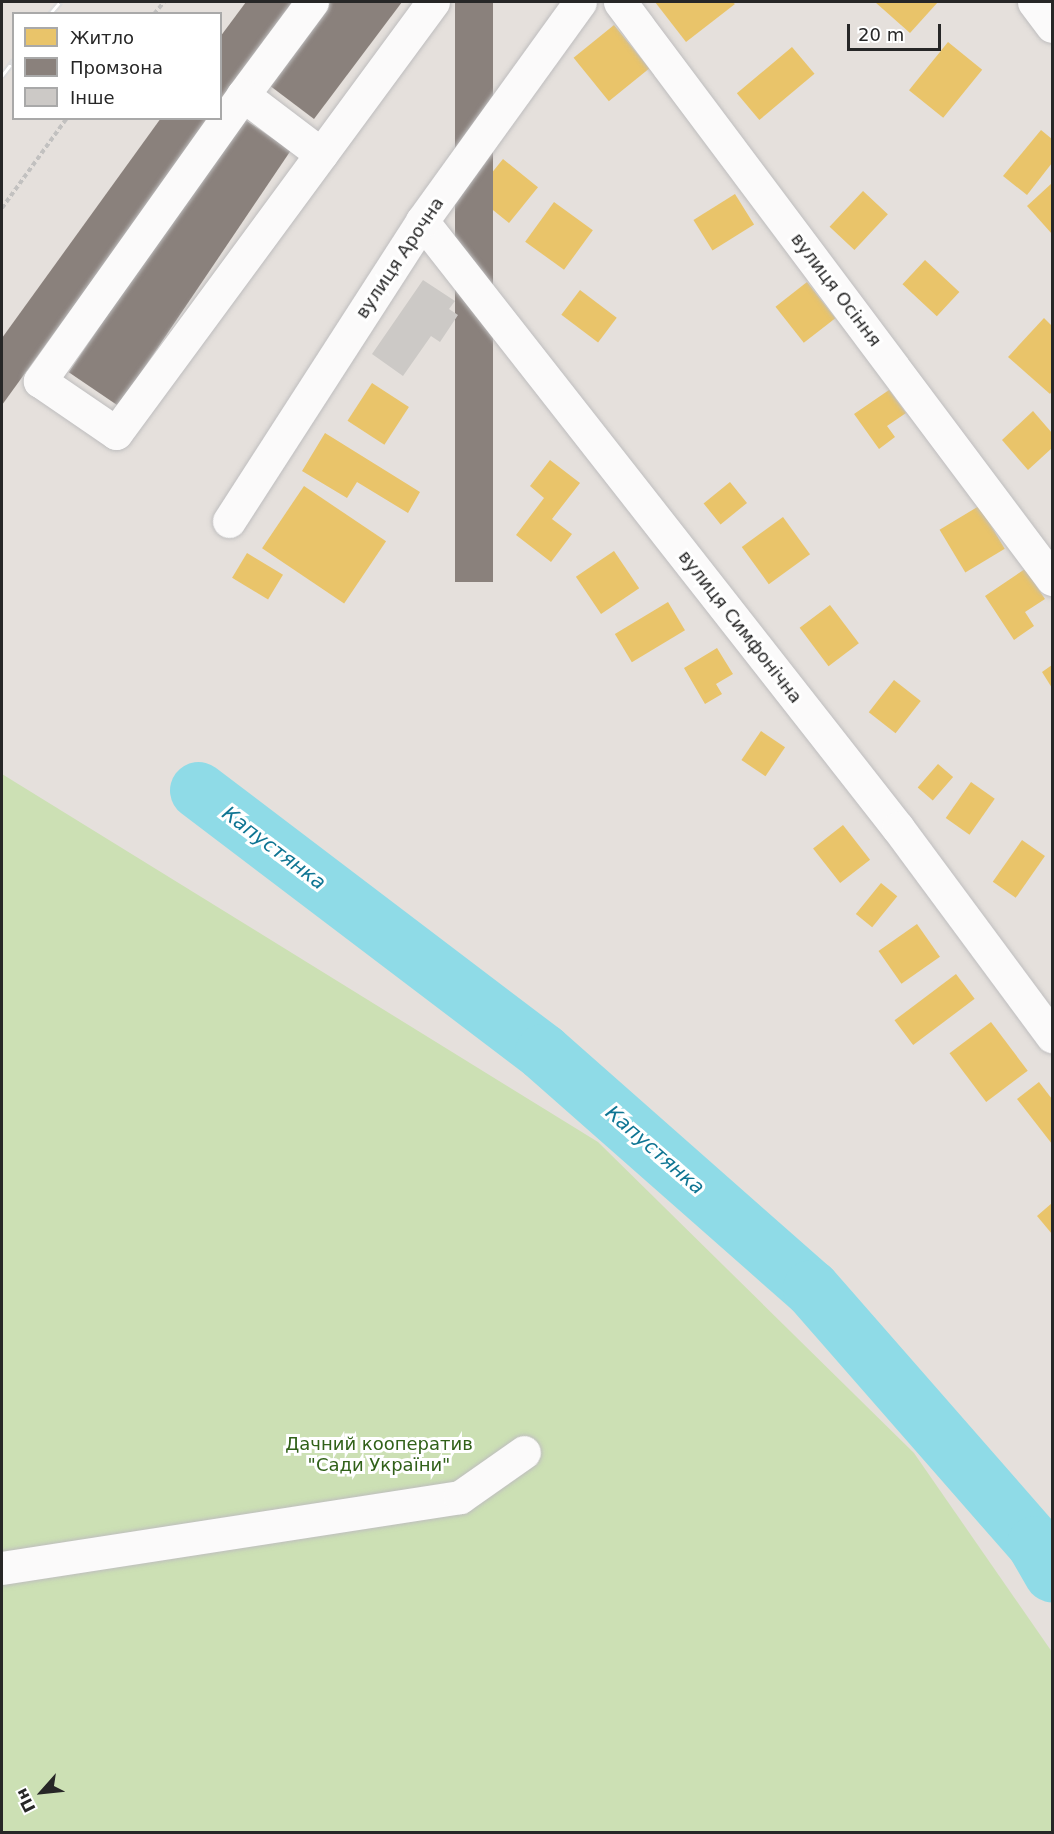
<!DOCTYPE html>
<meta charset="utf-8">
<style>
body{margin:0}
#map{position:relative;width:1054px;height:1834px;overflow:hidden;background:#e5e0dc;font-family:"DejaVu Sans",sans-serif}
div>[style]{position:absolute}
.green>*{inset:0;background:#cce0b4}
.homes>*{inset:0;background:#e9c46a;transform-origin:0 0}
.industry>*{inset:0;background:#8a817c;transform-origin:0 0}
.river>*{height:57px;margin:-28.5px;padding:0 28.5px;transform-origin:28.5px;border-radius:28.5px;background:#8fdbe7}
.building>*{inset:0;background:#ccc9c6}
.path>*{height:4px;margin-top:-2px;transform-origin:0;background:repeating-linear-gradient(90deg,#c2c1c0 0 4.5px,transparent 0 7.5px)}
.roads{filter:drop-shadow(0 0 2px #bebdbe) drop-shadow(0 0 2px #bebdbe)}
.minor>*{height:33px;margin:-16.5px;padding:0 16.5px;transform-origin:16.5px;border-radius:16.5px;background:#fbfafa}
.rail>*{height:7px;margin-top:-3.5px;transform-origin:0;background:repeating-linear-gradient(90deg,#fff 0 14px,#dcdcdd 0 28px);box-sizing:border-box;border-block:2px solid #dcdcdd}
span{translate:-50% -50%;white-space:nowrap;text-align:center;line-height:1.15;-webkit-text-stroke:6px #fff;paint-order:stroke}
.street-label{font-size:18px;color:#272727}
.park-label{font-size:18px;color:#316119}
.water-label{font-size:20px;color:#0f7593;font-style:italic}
.frame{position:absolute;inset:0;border:3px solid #272727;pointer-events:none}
.legend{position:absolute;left:12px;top:12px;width:210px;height:108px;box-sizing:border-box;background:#fff;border:2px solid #a9a9a9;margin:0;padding:8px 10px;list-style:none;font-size:18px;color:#272727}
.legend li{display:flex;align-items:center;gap:12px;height:30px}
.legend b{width:30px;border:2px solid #a9a9a9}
.north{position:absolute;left:12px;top:1762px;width:60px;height:60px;-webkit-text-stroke:4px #fff;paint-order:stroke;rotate:243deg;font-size:16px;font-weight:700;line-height:24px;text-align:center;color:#272727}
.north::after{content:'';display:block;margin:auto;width:21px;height:27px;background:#272727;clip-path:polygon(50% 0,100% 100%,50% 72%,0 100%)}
.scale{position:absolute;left:847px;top:24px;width:94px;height:27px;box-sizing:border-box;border:3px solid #272727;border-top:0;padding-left:8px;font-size:18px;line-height:21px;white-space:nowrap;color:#272727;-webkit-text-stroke:4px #fff;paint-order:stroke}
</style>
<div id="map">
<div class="green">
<div style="clip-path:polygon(2px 774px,598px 1142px,914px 1453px,1052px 1652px,1052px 1832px,2px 1832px)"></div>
</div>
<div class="homes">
<div style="clip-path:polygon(655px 2px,732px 2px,735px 4px,686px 42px)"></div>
<div style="clip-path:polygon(875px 2px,938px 2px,910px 33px)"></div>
<div style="left:614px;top:25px;width:56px;height:52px;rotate:51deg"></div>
<div style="left:948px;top:42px;width:44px;height:62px;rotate:39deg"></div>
<div style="left:792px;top:47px;width:35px;height:72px;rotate:50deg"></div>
<div style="clip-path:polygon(1041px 130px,1052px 139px,1052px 163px,1027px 195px,1003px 176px)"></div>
<div style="left:503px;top:159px;width:45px;height:46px;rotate:39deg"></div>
<div style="clip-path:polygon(1052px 183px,1052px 234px,1027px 206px)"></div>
<div style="left:863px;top:191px;width:34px;height:49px;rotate:43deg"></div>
<div style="left:735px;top:194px;width:36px;height:49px;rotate:58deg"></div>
<div style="left:554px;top:202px;width:48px;height:49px;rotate:36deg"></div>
<div style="left:925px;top:260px;width:47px;height:33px;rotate:43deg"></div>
<div style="left:807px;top:282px;width:46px;height:40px;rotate:52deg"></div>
<div style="left:580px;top:290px;width:46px;height:31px;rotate:37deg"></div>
<div style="clip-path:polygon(1044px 318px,1052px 326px,1052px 391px,1050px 394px,1008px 357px)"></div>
<div style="left:372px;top:383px;width:44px;height:45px;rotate:33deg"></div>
<div style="clip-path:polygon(889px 390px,906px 413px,887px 426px,895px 437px,879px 449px,854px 414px)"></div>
<div style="clip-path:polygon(1033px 411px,1052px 433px,1052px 448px,1028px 470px,1002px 440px)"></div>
<div style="clip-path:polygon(325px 433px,420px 492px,408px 513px,357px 482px,347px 498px,302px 471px)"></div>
<div style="clip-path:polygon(550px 460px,580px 483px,552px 519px,572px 534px,551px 562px,516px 535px,544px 498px,530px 486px)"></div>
<div style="left:730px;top:482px;width:27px;height:34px;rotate:51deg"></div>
<div style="left:304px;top:486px;width:99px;height:75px;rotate:34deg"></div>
<div style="left:979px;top:506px;width:50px;height:46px;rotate:59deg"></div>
<div style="left:783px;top:517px;width:46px;height:51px;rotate:54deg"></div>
<div style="left:614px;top:551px;width:45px;height:46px;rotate:56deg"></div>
<div style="left:247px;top:553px;width:42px;height:29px;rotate:31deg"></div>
<div style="clip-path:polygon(1025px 569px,1045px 599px,1025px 612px,1034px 626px,1014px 640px,985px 596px)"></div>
<div style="left:668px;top:602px;width:33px;height:62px;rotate:59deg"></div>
<div style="left:830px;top:605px;width:48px;height:38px;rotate:53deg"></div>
<div style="clip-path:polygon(717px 648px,733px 674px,716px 684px,722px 694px,705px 704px,684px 668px)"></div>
<div style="clip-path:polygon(1052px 665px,1052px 688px,1042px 672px)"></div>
<div style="left:894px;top:680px;width:34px;height:41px;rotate:38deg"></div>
<div style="left:761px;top:731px;width:29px;height:35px;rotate:34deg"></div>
<div style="left:938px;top:764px;width:20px;height:31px;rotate:41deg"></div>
<div style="left:971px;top:782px;width:29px;height:44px;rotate:35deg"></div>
<div style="left:843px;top:825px;width:44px;height:38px;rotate:52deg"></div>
<div style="left:1022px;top:840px;width:28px;height:51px;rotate:35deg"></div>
<div style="left:881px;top:883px;width:21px;height:40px;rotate:39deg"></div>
<div style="left:917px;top:924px;width:40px;height:47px;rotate:55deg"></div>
<div style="left:956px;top:974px;width:31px;height:77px;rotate:53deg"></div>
<div style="left:991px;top:1022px;width:61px;height:52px;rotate:53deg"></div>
<div style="clip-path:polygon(1039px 1082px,1052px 1099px,1052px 1144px,1017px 1099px)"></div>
<div style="clip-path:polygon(1052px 1203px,1052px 1234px,1037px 1216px)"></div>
</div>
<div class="industry">
<div style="clip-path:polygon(246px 2px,295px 2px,220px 103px,220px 37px)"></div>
<div style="clip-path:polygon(325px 2px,402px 2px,314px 119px,265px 82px)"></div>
<div style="left:455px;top:2px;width:38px;height:580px"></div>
<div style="left:241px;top:117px;width:60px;height:308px;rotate:34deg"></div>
<div style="clip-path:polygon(161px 118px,210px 118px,2px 405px,2px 338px)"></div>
</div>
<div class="river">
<div style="left:198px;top:790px;width:433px;rotate:37.2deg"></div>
<div style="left:543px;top:1052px;width:357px;rotate:41.4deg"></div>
<div style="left:811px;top:1288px;width:340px;rotate:48.8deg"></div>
<div style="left:1035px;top:1544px;width:34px;rotate:60deg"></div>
</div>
<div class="building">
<div style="clip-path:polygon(423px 280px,455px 301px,449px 309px,458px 315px,440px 342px,431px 336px,403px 376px,372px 354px)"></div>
</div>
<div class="path">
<div style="left:154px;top:14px;width:16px;rotate:-50deg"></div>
<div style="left:2px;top:208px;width:111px;rotate:-54.2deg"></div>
</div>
<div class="roads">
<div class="minor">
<div style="left:312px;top:2px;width:116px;rotate:126.6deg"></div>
<div style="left:243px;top:95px;width:351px;rotate:125.4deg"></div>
<div style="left:40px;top:381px;width:92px;rotate:34.4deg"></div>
<div style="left:116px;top:433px;width:535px;rotate:-53.67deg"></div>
<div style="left:620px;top:2px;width:721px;rotate:53.18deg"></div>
<div style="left:1034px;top:2px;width:30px;rotate:53deg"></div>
<div style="left:243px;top:95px;width:98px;rotate:37.1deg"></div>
<div style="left:422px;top:221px;width:771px;rotate:51.9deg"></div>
<div style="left:898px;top:828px;width:259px;rotate:53.5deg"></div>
<div style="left:229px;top:521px;width:357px;rotate:-57.2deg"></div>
<div style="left:422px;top:221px;width:270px;rotate:-54.2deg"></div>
<div style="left:2px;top:1568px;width:463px;rotate:-8.8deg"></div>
<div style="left:460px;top:1497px;width:78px;rotate:-35.1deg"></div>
</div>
</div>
<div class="rail">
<div style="left:50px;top:14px;width:16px;rotate:-50deg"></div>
<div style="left:2px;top:76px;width:20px;rotate:-53deg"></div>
</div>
<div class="street-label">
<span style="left:400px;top:258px;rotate:-56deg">вулиця Арочна</span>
<span style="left:836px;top:290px;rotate:53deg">вулиця Осіння</span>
<span style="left:740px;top:627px;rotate:52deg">вулиця Симфонічна</span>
</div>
<div class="park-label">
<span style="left:379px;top:1455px">Дачний кооператив<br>"Сади України"</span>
</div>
<div class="water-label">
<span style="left:274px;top:848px;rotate:37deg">Капустянка</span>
<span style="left:655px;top:1150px;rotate:41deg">Капустянка</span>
</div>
<div class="frame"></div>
<ul class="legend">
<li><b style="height:16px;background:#e9c46a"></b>Житло</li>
<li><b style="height:16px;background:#8a817c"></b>Промзона</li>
<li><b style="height:16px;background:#ccc9c6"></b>Інше</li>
</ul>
<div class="north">Пн</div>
<div class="scale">20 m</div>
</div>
